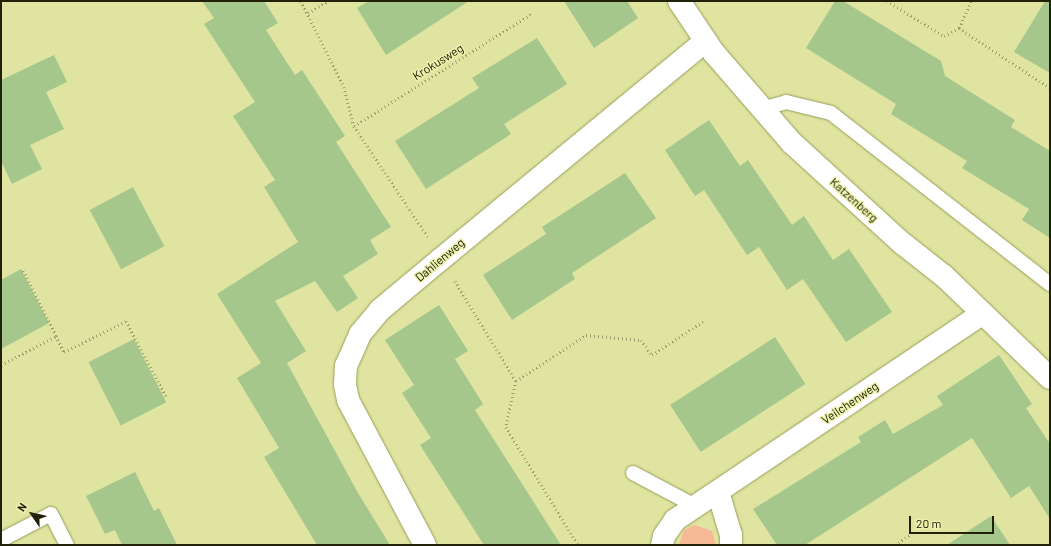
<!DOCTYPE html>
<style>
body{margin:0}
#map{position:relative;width:1051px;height:546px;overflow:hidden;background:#dfe4a0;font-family:Barlow,sans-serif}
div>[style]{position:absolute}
.green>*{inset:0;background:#f5b995}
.building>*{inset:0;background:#a6c78c;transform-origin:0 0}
.path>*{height:2.5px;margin-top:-1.25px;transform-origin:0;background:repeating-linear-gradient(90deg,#9b9f69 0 1px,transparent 0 4px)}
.roads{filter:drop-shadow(0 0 1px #999e5c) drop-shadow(0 0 1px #999e5c)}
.service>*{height:14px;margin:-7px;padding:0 7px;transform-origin:7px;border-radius:7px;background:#fff}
.minor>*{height:22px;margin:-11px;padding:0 11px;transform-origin:11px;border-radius:11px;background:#fff}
span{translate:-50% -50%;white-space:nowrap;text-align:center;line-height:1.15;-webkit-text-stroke:3px #ecf1ad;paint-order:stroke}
.street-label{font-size:12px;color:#202106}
.frame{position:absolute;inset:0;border:2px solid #202106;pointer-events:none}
.north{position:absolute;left:12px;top:494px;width:40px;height:40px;-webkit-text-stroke:3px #ecf1ad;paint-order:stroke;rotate:304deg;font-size:11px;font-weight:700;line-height:16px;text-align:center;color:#202106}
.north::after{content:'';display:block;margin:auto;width:14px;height:18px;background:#202106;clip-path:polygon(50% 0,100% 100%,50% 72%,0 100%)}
.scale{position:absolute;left:909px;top:516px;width:85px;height:18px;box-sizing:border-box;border:2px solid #202106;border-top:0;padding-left:5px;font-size:12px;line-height:14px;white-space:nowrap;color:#202106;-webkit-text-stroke:3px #ecf1ad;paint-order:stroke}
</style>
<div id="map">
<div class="green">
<div style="clip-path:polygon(695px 525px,712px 531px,716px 545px,679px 545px,684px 530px)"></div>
</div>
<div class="building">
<div style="clip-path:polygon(202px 1px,264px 1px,278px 23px,266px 30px,295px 75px,302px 70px,345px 136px,336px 142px,391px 227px,370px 240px,378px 254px,343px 276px,358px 298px,337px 312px,315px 281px,275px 301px,306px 351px,287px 363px,358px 493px,390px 545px,317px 545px,264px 457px,279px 448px,237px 378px,261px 363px,217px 294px,298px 242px,264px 187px,275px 180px,233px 116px,255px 102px,204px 24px,214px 18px)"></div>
<div style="clip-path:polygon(369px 1px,469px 1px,386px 55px,357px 8px)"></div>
<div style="clip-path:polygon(564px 1px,627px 1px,638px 18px,594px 48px)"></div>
<div style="clip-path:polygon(835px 1px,843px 1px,941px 61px,945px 76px,1015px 120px,1011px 127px,1050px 151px,1050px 238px,1022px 220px,1029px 209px,962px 168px,967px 161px,891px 114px,896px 104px,806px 48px)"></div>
<div style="clip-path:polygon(1045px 1px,1050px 1px,1050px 73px,1014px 52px)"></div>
<div style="clip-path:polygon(537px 38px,567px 84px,504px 124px,511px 134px,426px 189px,395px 141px,479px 88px,472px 78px)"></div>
<div style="clip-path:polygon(54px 55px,67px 82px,46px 92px,64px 129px,30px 145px,42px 169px,12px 184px,1px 161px,1px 80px)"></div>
<div style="clip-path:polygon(709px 120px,740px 166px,748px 160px,792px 225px,804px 216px,833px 260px,849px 249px,892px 312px,846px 342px,803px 279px,787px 290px,759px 247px,747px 255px,704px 190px,695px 196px,665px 150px)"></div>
<div style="clip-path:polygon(625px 173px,656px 218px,572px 273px,575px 279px,512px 320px,483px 275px,546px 234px,542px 227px)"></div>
<div style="left:133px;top:187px;width:67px;height:49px;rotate:62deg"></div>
<div style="clip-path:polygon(21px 269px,49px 323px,1px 349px,1px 280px)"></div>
<div style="clip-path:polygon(439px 305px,468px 351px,455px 359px,483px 404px,475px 410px,561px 545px,484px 545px,420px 445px,431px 438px,402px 393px,414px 385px,385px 340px)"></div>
<div style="left:775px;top:337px;width:56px;height:125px;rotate:57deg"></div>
<div style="left:134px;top:339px;width:71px;height:51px;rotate:63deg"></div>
<div style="clip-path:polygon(999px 355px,1032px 404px,1026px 408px,1050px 444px,1050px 519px,1029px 486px,1011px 498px,972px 438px,805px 545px,777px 545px,753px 509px,861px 442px,858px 437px,885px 420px,893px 434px,943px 405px,937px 396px)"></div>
<div style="clip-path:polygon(135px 472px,154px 511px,159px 508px,177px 545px,122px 545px,115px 530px,105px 534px,86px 496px)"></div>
<div style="clip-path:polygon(991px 516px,1010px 545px,947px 545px)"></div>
</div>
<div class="path">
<div style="left:301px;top:1px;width:96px;rotate:63.4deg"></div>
<div style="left:344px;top:87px;width:40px;rotate:75.6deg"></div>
<div style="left:354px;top:126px;width:133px;rotate:56.3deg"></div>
<div style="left:887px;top:1px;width:67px;rotate:31.6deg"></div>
<div style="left:944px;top:36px;width:17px;rotate:-28deg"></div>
<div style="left:959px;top:28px;width:109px;rotate:33.4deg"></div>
<div style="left:308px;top:13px;width:23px;rotate:-31deg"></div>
<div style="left:959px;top:28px;width:30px;rotate:-66deg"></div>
<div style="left:354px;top:126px;width:209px;rotate:-32.3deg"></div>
<div style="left:455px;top:281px;width:117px;rotate:58.6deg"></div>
<div style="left:516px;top:381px;width:47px;rotate:102.3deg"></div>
<div style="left:506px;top:427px;width:138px;rotate:58.6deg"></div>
<div style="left:56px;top:336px;width:18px;rotate:63deg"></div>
<div style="left:64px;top:352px;width:69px;rotate:-26.6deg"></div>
<div style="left:126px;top:321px;width:85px;rotate:61.9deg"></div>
<div style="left:1px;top:365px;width:62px;rotate:-27.8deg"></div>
<div style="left:56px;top:336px;width:75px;rotate:-116.9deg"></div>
<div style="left:516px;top:381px;width:84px;rotate:-33.3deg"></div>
<div style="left:586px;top:335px;width:55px;rotate:5.2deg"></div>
<div style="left:641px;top:340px;width:19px;rotate:54deg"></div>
<div style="left:652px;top:355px;width:64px;rotate:-33.4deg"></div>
<div style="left:756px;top:545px;width:12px"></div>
<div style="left:895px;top:545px;width:19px;rotate:-35deg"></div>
</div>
<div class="roads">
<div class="service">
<div style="left:762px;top:109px;width:25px;rotate:-16deg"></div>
<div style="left:786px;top:102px;width:46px;rotate:13.7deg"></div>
<div style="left:831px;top:113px;width:278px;rotate:38deg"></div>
<div style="left:633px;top:473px;width:72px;rotate:28deg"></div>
<div style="left:1px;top:540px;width:56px;rotate:-27.5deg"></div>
<div style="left:51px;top:514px;width:35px;rotate:63deg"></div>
</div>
<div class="minor">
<div style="left:679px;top:1px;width:63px;rotate:56.1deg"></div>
<div style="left:714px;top:53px;width:119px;rotate:49.1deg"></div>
<div style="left:792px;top:143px;width:149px;rotate:42.3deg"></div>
<div style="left:902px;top:243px;width:53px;rotate:38.2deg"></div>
<div style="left:944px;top:276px;width:147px;rotate:43.9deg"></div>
<div style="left:718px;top:492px;width:45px;rotate:73.2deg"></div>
<div style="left:731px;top:535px;width:10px;rotate:90deg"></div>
<div style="left:425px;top:545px;width:164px;rotate:-118deg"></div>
<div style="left:348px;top:400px;width:16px;rotate:-101deg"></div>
<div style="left:345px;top:384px;width:18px;rotate:-87deg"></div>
<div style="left:346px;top:366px;width:35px;rotate:-66deg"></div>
<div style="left:360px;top:334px;width:31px;rotate:-50deg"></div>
<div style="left:380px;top:310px;width:80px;rotate:-39.9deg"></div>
<div style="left:441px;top:259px;width:342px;rotate:-39.5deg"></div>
<div style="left:662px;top:545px;width:9px;rotate:-77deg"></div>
<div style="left:664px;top:536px;width:19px;rotate:-55deg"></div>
<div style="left:675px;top:520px;width:369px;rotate:-33.9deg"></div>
</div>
</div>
<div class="street-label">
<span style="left:438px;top:62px;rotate:-32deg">Krokusweg</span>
<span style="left:854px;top:200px;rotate:42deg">Katzenberg</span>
<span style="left:440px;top:260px;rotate:-40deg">Dahlienweg</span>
<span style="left:850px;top:403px;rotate:-34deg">Veilchenweg</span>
</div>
<div class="frame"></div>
<div class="north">N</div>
<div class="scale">20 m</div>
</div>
